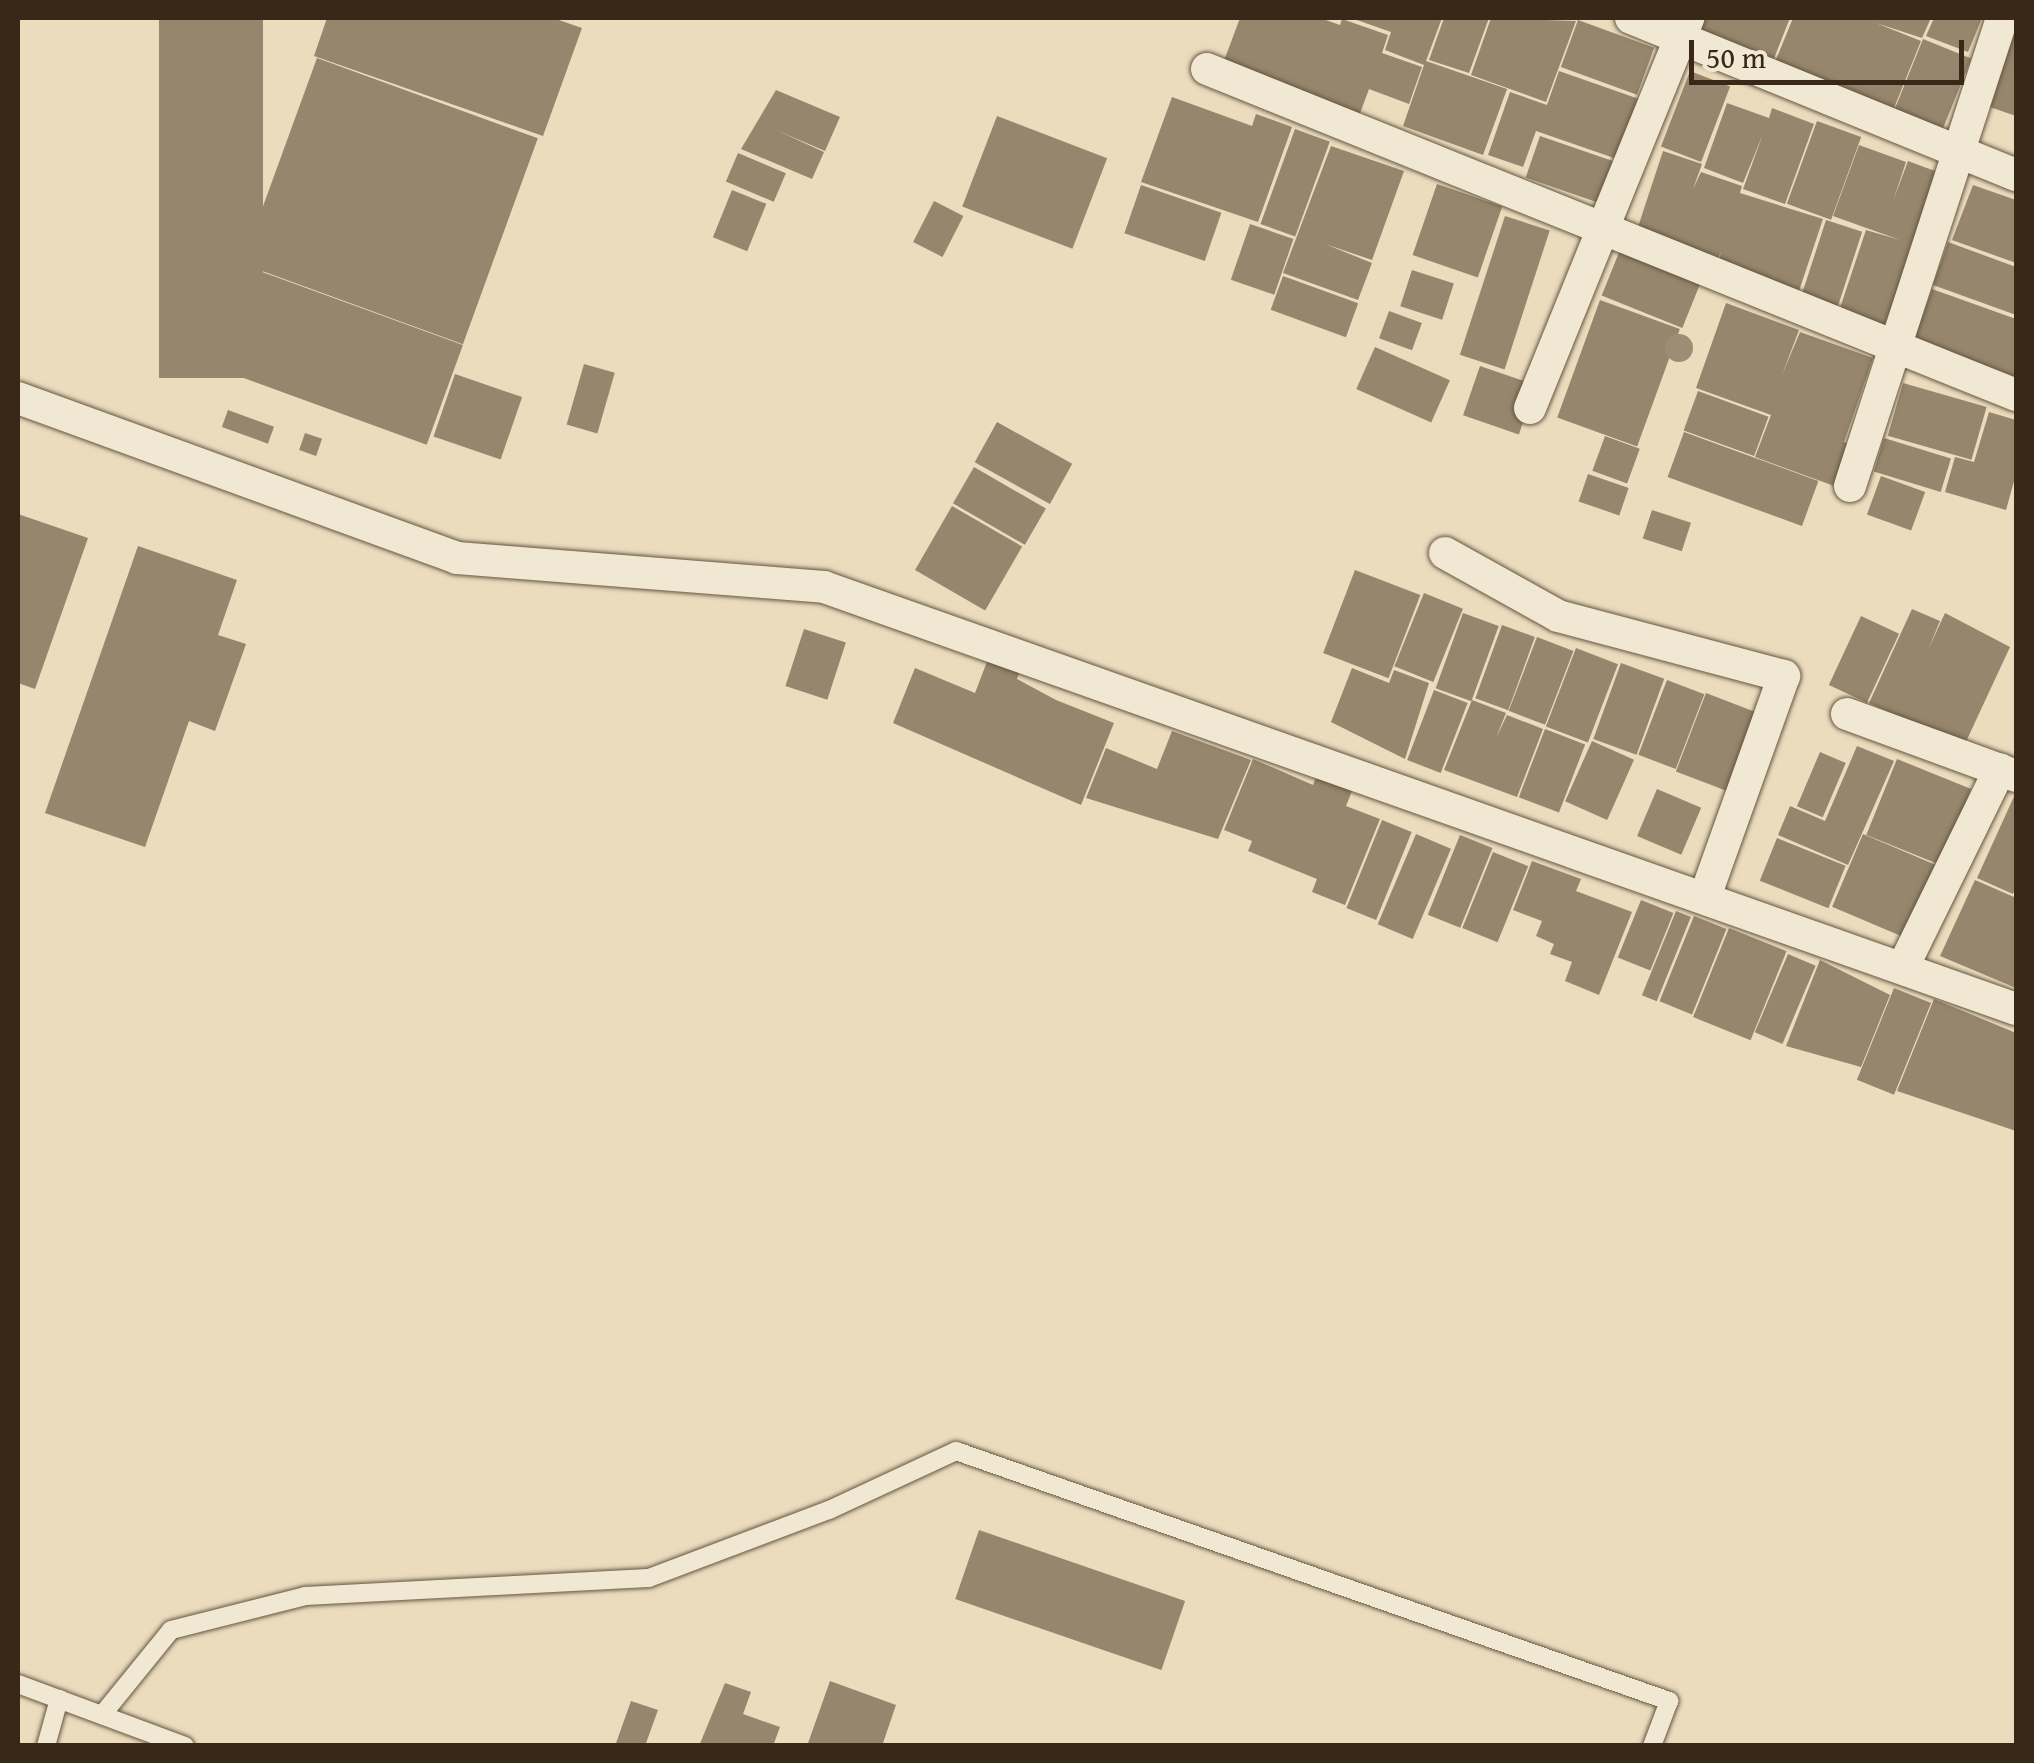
<!DOCTYPE html>
<style>
body{margin:0}
#map{position:relative;width:2034px;height:1763px;overflow:hidden;background:#eadcbd;font-family:"Gentium Book Plus",serif}
div>[style]{position:absolute}
.building>*{inset:0;background:#95866d;transform-origin:0 0}
.roads{filter:drop-shadow(0 0 2px #655540) drop-shadow(0 0 2px #655540)}
.lane>*{height:18px;margin:-9px;padding:0 9px;transform-origin:9px;border-radius:9px;background:#f1e8d4}
.street>*{height:32px;margin:-16px;padding:0 16px;transform-origin:16px;border-radius:16px;background:#f1e8d4}
.trees>*{width:28px;height:28px;margin:-14px;border-radius:50%;background:#9d8d75}
span{translate:-50% -50%;white-space:nowrap;text-align:center;line-height:1.15;-webkit-text-stroke:8px #f1e8d4;paint-order:stroke}
.frame{position:absolute;inset:0;border:20px solid #392817;pointer-events:none}
.scale{position:absolute;left:1689px;top:40px;width:275px;height:45px;box-sizing:border-box;border:5px solid #392817;border-top:0;padding-left:12px;font-size:30px;line-height:35px;white-space:nowrap;color:#392817;-webkit-text-stroke:8px #f1e8d4;paint-order:stroke}
</style>
<div id="map">
<div class="building">
<div style="left:159px;top:18px;width:104px;height:360px"></div>
<div style="clip-path:polygon(327px 18px,553px 18px,582px 28px,543px 136px,314px 56px)"></div>
<div style="clip-path:polygon(1240px 18px,1320px 18px,1340px 25px,1342px 19px,1388px 35px,1382px 53px,1422px 67px,1409px 104px,1369px 89px,1359px 116px,1222px 66px)"></div>
<div style="clip-path:polygon(1351px 18px,1442px 18px,1426px 61px,1507px 89px,1483px 155px,1403px 126px,1424px 65px,1385px 50px,1391px 32px)"></div>
<div style="clip-path:polygon(1444px 18px,1489px 18px,1469px 73px,1429px 60px)"></div>
<div style="clip-path:polygon(1491px 18px,1576px 21px,1546px 102px,1471px 75px)"></div>
<div style="clip-path:polygon(1702px 18px,1790px 18px,1773px 61px,1697px 31px)"></div>
<div style="clip-path:polygon(1793px 18px,1931px 18px,1922px 38px,1876px 23px,1921px 41px,1892px 113px,1775px 62px)"></div>
<div style="clip-path:polygon(1934px 18px,1982px 18px,1968px 52px,1926px 36px)"></div>
<div style="clip-path:polygon(2016px 18px,2016px 116px,1984px 105px)"></div>
<div style="left:1578px;top:20px;width:81px;height:50px;rotate:20deg"></div>
<div style="left:1923px;top:39px;width:52px;height:83px;rotate:22deg"></div>
<div style="left:317px;top:58px;width:235px;height:219px;rotate:20deg"></div>
<div style="clip-path:polygon(1559px 71px,1639px 99px,1617px 159px,1536px 131px,1523px 167px,1488px 155px,1510px 92px,1547px 105px)"></div>
<div style="left:1690px;top:71px;width:43px;height:81px;rotate:21deg"></div>
<div style="clip-path:polygon(776px 90px,840px 117px,825px 151px,776px 130px,824px 152px,812px 179px,741px 149px)"></div>
<div style="clip-path:polygon(1172px 97px,1252px 126px,1256px 114px,1292px 127px,1258px 222px,1141px 182px)"></div>
<div style="clip-path:polygon(1727px 103px,1769px 118px,1772px 108px,1814px 124px,1785px 204px,1743px 189px,1763px 134px,1743px 183px,1704px 168px)"></div>
<div style="left:997px;top:116px;width:118px;height:97px;rotate:21deg"></div>
<div style="left:1817px;top:121px;width:47px;height:88px;rotate:20deg"></div>
<div style="left:1295px;top:129px;width:37px;height:101px;rotate:20deg"></div>
<div style="left:1540px;top:136px;width:80px;height:44px;rotate:19deg"></div>
<div style="clip-path:polygon(1859px 145px,1906px 162px,1893px 201px,1908px 161px,1943px 174px,1883px 329px,1838px 314px,1866px 230px,1900px 240px,1833px 216px)"></div>
<div style="clip-path:polygon(1331px 146px,1404px 171px,1372px 260px,1325px 244px,1372px 263px,1358px 300px,1283px 273px)"></div>
<div style="clip-path:polygon(1663px 151px,1702px 164px,1693px 189px,1701px 172px,1742px 186px,1740px 193px,1823px 219px,1796px 300px,1718px 263px,1721px 252px,1716px 263px,1635px 236px)"></div>
<div style="left:738px;top:153px;width:52px;height:31px;rotate:23deg"></div>
<div style="left:1437px;top:184px;width:69px;height:75px;rotate:19deg"></div>
<div style="left:1141px;top:185px;width:85px;height:51px;rotate:19deg"></div>
<div style="clip-path:polygon(1973px 185px,2016px 200px,2016px 263px,1952px 240px)"></div>
<div style="left:732px;top:190px;width:37px;height:51px;rotate:22deg"></div>
<div style="left:934px;top:201px;width:33px;height:46px;rotate:27deg"></div>
<div style="left:1505px;top:216px;width:47px;height:146px;rotate:18deg"></div>
<div style="left:1826px;top:220px;width:38px;height:85px;rotate:18deg"></div>
<div style="left:1250px;top:224px;width:46px;height:59px;rotate:19deg"></div>
<div style="clip-path:polygon(1948px 242px,2016px 267px,2016px 315px,1933px 285px)"></div>
<div style="left:1620px;top:250px;width:87px;height:49px;rotate:22deg"></div>
<div style="left:243px;top:265px;width:234px;height:106px;rotate:20deg"></div>
<div style="left:1412px;top:270px;width:44px;height:38px;rotate:18deg"></div>
<div style="left:1283px;top:276px;width:80px;height:36px;rotate:20deg"></div>
<div style="clip-path:polygon(1932px 289px,2016px 319px,2016px 389px,1910px 351px)"></div>
<div style="left:1600px;top:300px;width:85px;height:125px;rotate:20deg"></div>
<div style="clip-path:polygon(1726px 303px,1799px 330px,1782px 375px,1800px 332px,1873px 358px,1844px 442px,1852px 445px,1837px 487px,1755px 457px,1771px 415px,1696px 388px)"></div>
<div style="left:1389px;top:311px;width:35px;height:29px;rotate:20deg"></div>
<div style="left:1375px;top:347px;width:82px;height:46px;rotate:24deg"></div>
<div style="left:584px;top:364px;width:32px;height:63px;rotate:16deg"></div>
<div style="left:1480px;top:366px;width:59px;height:52px;rotate:19deg"></div>
<div style="left:455px;top:374px;width:71px;height:66px;rotate:19deg"></div>
<div style="left:1903px;top:383px;width:87px;height:55px;rotate:16deg"></div>
<div style="left:1698px;top:391px;width:75px;height:42px;rotate:20deg"></div>
<div style="left:228px;top:410px;width:49px;height:18px;rotate:20deg"></div>
<div style="clip-path:polygon(1989px 412px,2016px 420px,2016px 474px,2006px 510px,1945px 492px,1955px 457px,1974px 462px)"></div>
<div style="left:997px;top:422px;width:86px;height:46px;rotate:29deg"></div>
<div style="left:1684px;top:432px;width:143px;height:48px;rotate:20deg"></div>
<div style="left:305px;top:433px;width:18px;height:18px;rotate:19deg"></div>
<div style="left:1605px;top:436px;width:37px;height:37px;rotate:20deg"></div>
<div style="left:1884px;top:438px;width:70px;height:35px;rotate:17deg"></div>
<div style="left:974px;top:467px;width:83px;height:42px;rotate:30deg"></div>
<div style="left:1588px;top:474px;width:43px;height:29px;rotate:19deg"></div>
<div style="left:1881px;top:476px;width:47px;height:41px;rotate:20deg"></div>
<div style="left:952px;top:506px;width:81px;height:74px;rotate:30deg"></div>
<div style="left:1652px;top:510px;width:41px;height:30px;rotate:18deg"></div>
<div style="clip-path:polygon(18px 514px,88px 538px,35px 689px,18px 683px)"></div>
<div style="clip-path:polygon(138px 546px,237px 580px,218px 635px,246px 644px,215px 731px,189px 721px,145px 847px,45px 813px)"></div>
<div style="left:1355px;top:570px;width:70px;height:89px;rotate:21deg"></div>
<div style="left:1424px;top:593px;width:42px;height:79px;rotate:22deg"></div>
<div style="clip-path:polygon(1912px 609px,1940px 621px,1928px 650px,1945px 613px,2010px 647px,1964px 746px,1869px 703px)"></div>
<div style="left:1463px;top:613px;width:38px;height:80px;rotate:20deg"></div>
<div style="left:1861px;top:616px;width:42px;height:76px;rotate:25deg"></div>
<div style="left:1502px;top:625px;width:35px;height:78px;rotate:20deg"></div>
<div style="left:804px;top:629px;width:44px;height:60px;rotate:18deg"></div>
<div style="left:1537px;top:637px;width:39px;height:79px;rotate:21deg"></div>
<div style="left:1576px;top:648px;width:45px;height:84px;rotate:21deg"></div>
<div style="clip-path:polygon(988px 659px,1020px 671px,1017px 679px,1056px 700px,1114px 723px,1081px 805px,893px 723px,915px 668px,975px 693px)"></div>
<div style="left:1621px;top:663px;width:46px;height:81px;rotate:20deg"></div>
<div style="clip-path:polygon(1352px 668px,1389px 683px,1394px 670px,1429px 683px,1405px 759px,1331px 722px)"></div>
<div style="left:1667px;top:680px;width:40px;height:80px;rotate:21deg"></div>
<div style="left:1434px;top:690px;width:36px;height:75px;rotate:21deg"></div>
<div style="left:1706px;top:693px;width:66px;height:84px;rotate:21deg"></div>
<div style="clip-path:polygon(1472px 700px,1506px 713px,1496px 738px,1507px 715px,1543px 729px,1517px 797px,1444px 770px)"></div>
<div style="left:1545px;top:729px;width:43px;height:73px;rotate:21deg"></div>
<div style="clip-path:polygon(1172px 731px,1251px 760px,1218px 839px,1086px 798px,1106px 748px,1157px 769px)"></div>
<div style="left:1592px;top:741px;width:46px;height:66px;rotate:24deg"></div>
<div style="clip-path:polygon(1857px 746px,1894px 761px,1848px 865px,1778px 835px,1790px 806px,1825px 821px)"></div>
<div style="left:1820px;top:752px;width:28px;height:59px;rotate:23deg"></div>
<div style="clip-path:polygon(1253px 759px,1313px 785px,1316px 777px,1352px 791px,1346px 806px,1380px 819px,1345px 905px,1312px 892px,1317px 879px,1248px 851px,1252px 841px,1224px 830px)"></div>
<div style="left:1897px;top:759px;width:80px;height:82px;rotate:22deg"></div>
<div style="left:1657px;top:789px;width:48px;height:51px;rotate:23deg"></div>
<div style="clip-path:polygon(2016px 792px,2016px 886px,2013px 894px,1977px 878px)"></div>
<div style="left:1382px;top:820px;width:32px;height:95px;rotate:22deg"></div>
<div style="left:1416px;top:834px;width:38px;height:98px;rotate:23deg"></div>
<div style="left:1863px;top:834px;width:85px;height:79px;rotate:23deg"></div>
<div style="left:1460px;top:835px;width:35px;height:86px;rotate:22deg"></div>
<div style="left:1777px;top:838px;width:74px;height:46px;rotate:22deg"></div>
<div style="left:1493px;top:852px;width:38px;height:82px;rotate:22deg"></div>
<div style="clip-path:polygon(1532px 861px,1581px 879px,1576px 891px,1632px 912px,1599px 995px,1565px 981px,1572px 962px,1550px 954px,1554px 944px,1536px 936px,1542px 921px,1513px 910px)"></div>
<div style="clip-path:polygon(1975px 880px,2014px 897px,2016px 891px,2016px 988px,1940px 956px)"></div>
<div style="left:1641px;top:900px;width:35px;height:62px;rotate:22deg"></div>
<div style="left:1676px;top:911px;width:16px;height:91px;rotate:22deg"></div>
<div style="left:1694px;top:916px;width:35px;height:92px;rotate:22deg"></div>
<div style="left:1729px;top:928px;width:62px;height:96px;rotate:22deg"></div>
<div style="left:1788px;top:954px;width:30px;height:85px;rotate:23deg"></div>
<div style="clip-path:polygon(1820px 960px,1890px 995px,1861px 1067px,1786px 1046px)"></div>
<div style="left:1894px;top:988px;width:40px;height:99px;rotate:22deg"></div>
<div style="clip-path:polygon(1934px 999px,2016px 1033px,2016px 1131px,1897px 1091px)"></div>
<div style="left:979px;top:1530px;width:218px;height:73px;rotate:19deg"></div>
<div style="clip-path:polygon(830px 1681px,896px 1705px,882px 1746px,807px 1746px)"></div>
<div style="clip-path:polygon(725px 1683px,751px 1692px,743px 1714px,780px 1727px,773px 1746px,699px 1746px)"></div>
<div style="clip-path:polygon(631px 1701px,658px 1710px,645px 1746px,615px 1746px)"></div>
</div>
<div class="roads">
<div class="lane">
<div style="left:18px;top:1684px;width:178px;rotate:20.4deg"></div>
<div style="left:102px;top:1715px;width:109px;rotate:-50.9deg"></div>
<div style="left:171px;top:1630px;width:138px;rotate:-14.2deg"></div>
<div style="left:305px;top:1596px;width:344px;rotate:-3deg"></div>
<div style="left:649px;top:1578px;width:192px;rotate:-20.7deg"></div>
<div style="left:829px;top:1510px;width:140px;rotate:-24.9deg"></div>
<div style="left:956px;top:1451px;width:756px;rotate:19.32deg"></div>
<div style="left:1669px;top:1701px;width:48px;rotate:110.7deg"></div>
<div style="left:46px;top:1746px;width:49px;rotate:-74.5deg"></div>
</div>
<div class="street">
<div style="left:1631px;top:18px;width:416px;rotate:22.2deg"></div>
<div style="left:1207px;top:69px;width:872px;rotate:21.95deg"></div>
<div style="left:18px;top:398px;width:467px;rotate:20deg"></div>
<div style="left:457px;top:558px;width:368px;rotate:4.5deg"></div>
<div style="left:824px;top:587px;width:1264px;rotate:19.5deg"></div>
<div style="left:1530px;top:408px;width:421px;rotate:-67.9deg"></div>
<div style="left:1850px;top:486px;width:492px;rotate:-72deg"></div>
<div style="left:1445px;top:553px;width:129px;rotate:29.1deg"></div>
<div style="left:1558px;top:616px;width:234px;rotate:14.9deg"></div>
<div style="left:1784px;top:676px;width:235px;rotate:109.7deg"></div>
<div style="left:1847px;top:714px;width:180px;rotate:20.1deg"></div>
<div style="left:1904px;top:965px;width:218px;rotate:-63.9deg"></div>
</div>
</div>
<div class="trees">
<div style="left:1679px;top:348px"></div>
</div>
<div class="frame"></div>
<div class="scale">50 m</div>
</div>
